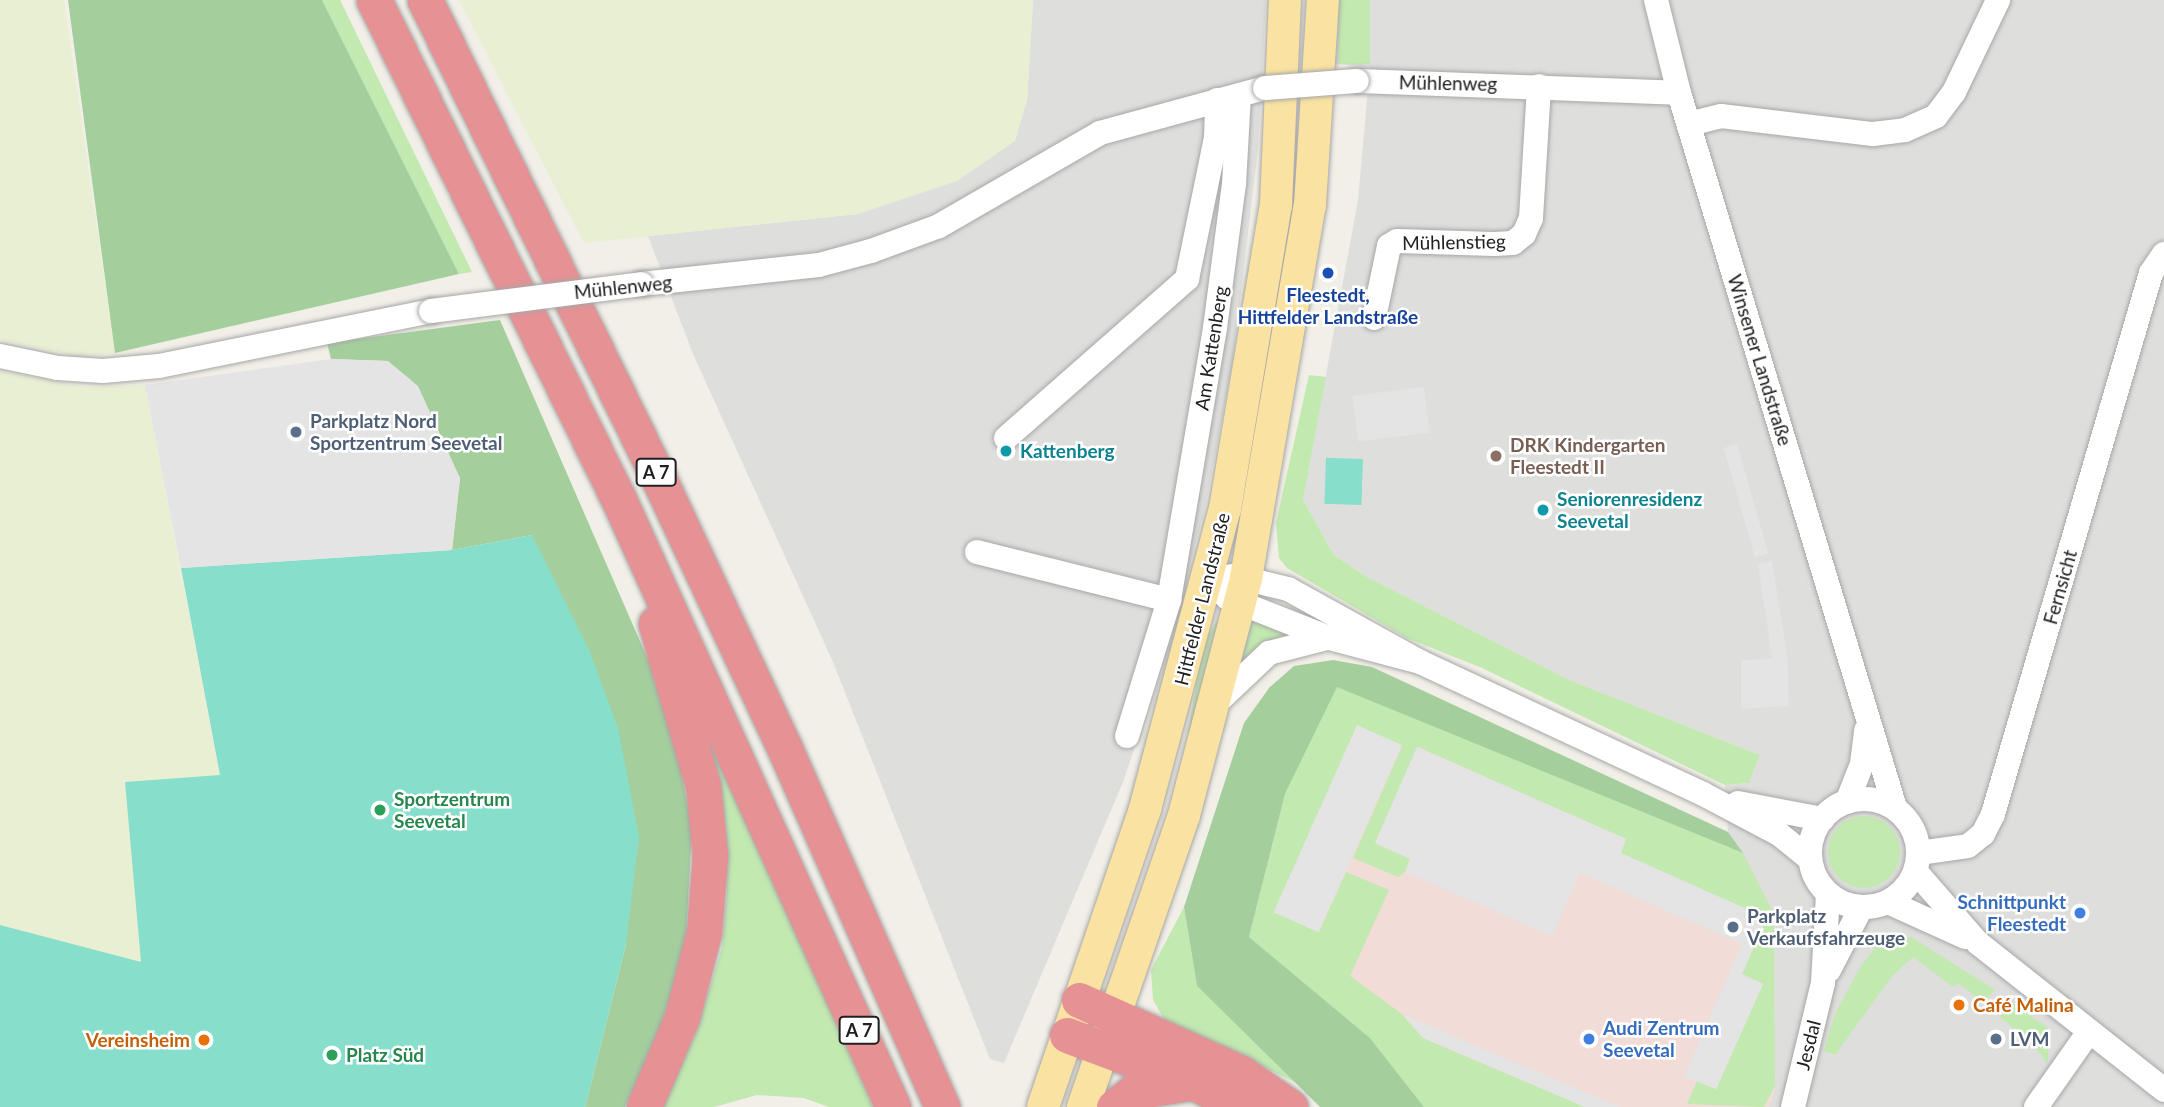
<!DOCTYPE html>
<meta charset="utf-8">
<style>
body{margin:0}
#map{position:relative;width:2164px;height:1107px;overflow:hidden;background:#f1efe7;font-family:Lato,sans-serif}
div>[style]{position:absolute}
.residential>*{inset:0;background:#dededd}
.commercial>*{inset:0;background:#f1dcd7}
.farmland>*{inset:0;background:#e8efd3}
.grass>*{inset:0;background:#c2e9af;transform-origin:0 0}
.round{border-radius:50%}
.forest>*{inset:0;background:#a4cf9d}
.pitch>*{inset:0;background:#87deca;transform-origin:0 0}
.parking>*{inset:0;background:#e4e4e4;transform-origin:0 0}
.roads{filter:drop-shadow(0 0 2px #a7a7a7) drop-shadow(0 0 2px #a7a7a7)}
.minor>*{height:24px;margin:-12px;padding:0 12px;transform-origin:12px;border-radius:12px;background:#fff}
.minor>.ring{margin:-12px;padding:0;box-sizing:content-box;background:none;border:24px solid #fff;border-radius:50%}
.major>*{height:32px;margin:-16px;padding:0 16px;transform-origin:16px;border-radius:16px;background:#fae2a2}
.highway>*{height:35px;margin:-17.5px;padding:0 17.5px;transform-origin:17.5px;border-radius:17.5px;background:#e69194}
.bridges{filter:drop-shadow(0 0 2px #a7a7a7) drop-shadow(0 0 2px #a7a7a7)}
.minor-bridge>*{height:24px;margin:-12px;padding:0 12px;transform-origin:12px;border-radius:12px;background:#fff}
.dots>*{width:19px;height:19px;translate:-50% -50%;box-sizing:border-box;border:4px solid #fff;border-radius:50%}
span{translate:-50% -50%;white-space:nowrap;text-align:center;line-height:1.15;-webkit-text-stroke:5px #fff;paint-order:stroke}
.shield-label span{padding:2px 5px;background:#fff;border:2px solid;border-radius:5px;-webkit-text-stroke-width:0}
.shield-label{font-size:18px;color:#202020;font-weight:700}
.street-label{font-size:19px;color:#202020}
.transit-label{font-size:19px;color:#164399;font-weight:700}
.service-label{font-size:19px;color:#4e5e75;font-weight:700}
.left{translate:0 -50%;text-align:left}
.education-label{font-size:19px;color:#785e54;font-weight:700}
.culture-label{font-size:19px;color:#0d838f;font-weight:700}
.leisure-label{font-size:19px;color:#27864d;font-weight:700}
.shop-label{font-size:19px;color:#366cbe;font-weight:700}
.right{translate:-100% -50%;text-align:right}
.food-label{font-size:19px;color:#c56008;font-weight:700}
</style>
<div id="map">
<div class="residential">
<div style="clip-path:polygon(1033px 0,1266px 0,1258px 149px,1233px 360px,1204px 513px,1166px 654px,1123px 782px,1004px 1063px,990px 1059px,833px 662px,693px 354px,648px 236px,858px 214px,1027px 101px)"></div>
<div style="clip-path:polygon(1338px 0,2164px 0,2164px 1107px,1769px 1107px,1775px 1086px,1774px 914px,1728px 832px,1725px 785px,1749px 783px,1760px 755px,1569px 680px,1367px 577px,1334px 555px,1303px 500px,1358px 200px,1370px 67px,1335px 64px)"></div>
</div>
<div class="commercial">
<div style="clip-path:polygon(1337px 686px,1743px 853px,1774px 914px,1775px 1086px,1769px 1107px,1424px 1107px,1370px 1038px,1249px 937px)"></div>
</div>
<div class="farmland">
<div style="clip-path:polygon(0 0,64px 0,115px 353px,81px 357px,0 340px)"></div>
<div style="clip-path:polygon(459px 0,1033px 0,1027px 101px,1015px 141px,957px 181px,858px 214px,584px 243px)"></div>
<div style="clip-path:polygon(0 371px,86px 387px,145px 385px,220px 776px,125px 782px,141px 963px,0 925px)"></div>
</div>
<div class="grass">
<div style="clip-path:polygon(322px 0,340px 0,472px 272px,459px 274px)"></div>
<div style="left:1338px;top:0;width:32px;height:64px"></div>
<div style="clip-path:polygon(1309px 375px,1326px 377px,1303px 500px,1334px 555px,1367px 577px,1569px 680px,1760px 755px,1749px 783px,1725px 785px,1482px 668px,1407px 638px,1287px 568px,1279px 558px,1276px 523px)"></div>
<div style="clip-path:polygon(1225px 616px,1194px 736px,1188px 732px,1203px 645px,1216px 622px)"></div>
<div style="clip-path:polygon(1253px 617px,1292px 635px,1238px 672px)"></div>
<div style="clip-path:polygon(1337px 686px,1743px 853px,1774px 914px,1775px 1086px,1764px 1107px,1687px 1104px,1697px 1081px,1716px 1089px,1763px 984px,1742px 974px,1766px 918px,1620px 853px,1626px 839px,1418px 747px,1375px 843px,1411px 859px,1405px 872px,1398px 877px,1353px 858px,1402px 746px,1357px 726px,1274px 912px,1319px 932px,1346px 872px,1389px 890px,1350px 976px,1402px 1014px,1423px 1038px,1585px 1107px,1424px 1107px,1370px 1038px,1249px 937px,1285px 794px)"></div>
<div style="clip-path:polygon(706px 737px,763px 857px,873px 1107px,829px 1107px,804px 1098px,757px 1095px,714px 1107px,661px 1107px,695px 1035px,722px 948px,727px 891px,723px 812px)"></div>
<div class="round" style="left:1828px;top:816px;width:72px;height:72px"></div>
<div style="clip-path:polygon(1184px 907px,1197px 986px,1295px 1082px,1164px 1019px,1153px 1000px,1151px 970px)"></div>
<div style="clip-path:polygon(1911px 937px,1995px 990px,1983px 1002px,1958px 983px,1953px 987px,1913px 957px,1892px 976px,1835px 1055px,1824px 1051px,1835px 1014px,1861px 966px,1879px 943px)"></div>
<div style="clip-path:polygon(2007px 999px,2048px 1028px,2048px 1064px,2032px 1043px,2000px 1017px,1999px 1008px)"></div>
</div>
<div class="forest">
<div style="clip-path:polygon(68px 0,322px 0,459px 274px,115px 353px)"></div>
<div style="clip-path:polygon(500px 320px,670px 710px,692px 829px,685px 957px,648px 1060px,625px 1107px,585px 1107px,626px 944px,532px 535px,452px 550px,460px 478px,388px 361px,331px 359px,327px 343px)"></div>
<div style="clip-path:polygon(1333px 660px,1372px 667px,1728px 832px,1743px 853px,1337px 687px,1285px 794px,1249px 937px,1370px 1038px,1424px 1107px,1320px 1107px,1197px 986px,1184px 907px,1244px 723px,1269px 688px,1294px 666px)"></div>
</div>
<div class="pitch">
<div style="left:1363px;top:459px;width:46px;height:37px;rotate:92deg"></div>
<div style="clip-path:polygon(532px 535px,590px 652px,618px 728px,639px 837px,626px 944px,585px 1107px,0 1107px,0 925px,141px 962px,125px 782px,220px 775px,181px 568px,452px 550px)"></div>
</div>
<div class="parking">
<div style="clip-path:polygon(331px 359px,388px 361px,418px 386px,460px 478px,452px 550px,181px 568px,145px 385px)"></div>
<div style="left:1424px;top:387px;width:46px;height:72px;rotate:83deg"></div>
<div style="left:1737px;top:444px;width:114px;height:14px;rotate:74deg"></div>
<div style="clip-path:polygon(1772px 561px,1787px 653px,1789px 706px,1741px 709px,1741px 660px,1772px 659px,1758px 563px)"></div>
<div style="left:1357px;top:725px;width:49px;height:205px;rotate:24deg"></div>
<div style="clip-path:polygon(1417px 747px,1626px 839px,1621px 853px,1767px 918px,1742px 974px,1763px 984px,1716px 1089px,1684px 1076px,1742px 944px,1580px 873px,1552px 936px,1405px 872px,1410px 859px,1375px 843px)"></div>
<div style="clip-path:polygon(1402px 1014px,1620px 1107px,1585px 1107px,1423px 1038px)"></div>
</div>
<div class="roads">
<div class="minor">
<div style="left:1656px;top:0;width:96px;rotate:76.1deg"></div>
<div style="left:1679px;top:93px;width:747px;rotate:73.19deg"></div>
<div style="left:1357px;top:81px;width:322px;rotate:2.1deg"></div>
<div style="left:1689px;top:124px;width:33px;rotate:-14deg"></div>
<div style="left:1721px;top:116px;width:153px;rotate:6.8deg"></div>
<div style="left:1873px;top:134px;width:32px;rotate:-7deg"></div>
<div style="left:1905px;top:130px;width:34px;rotate:-24deg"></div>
<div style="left:1936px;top:116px;width:30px;rotate:-53deg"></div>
<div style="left:1954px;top:92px;width:102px;rotate:-64.4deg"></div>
<div style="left:641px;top:284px;width:179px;rotate:-6.1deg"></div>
<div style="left:819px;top:265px;width:54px;rotate:-15.1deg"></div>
<div style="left:871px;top:251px;width:72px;rotate:-20.2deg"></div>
<div style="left:939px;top:226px;width:186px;rotate:-30deg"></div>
<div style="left:1100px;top:133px;width:171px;rotate:-15.3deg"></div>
<div style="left:1374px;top:318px;width:74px;rotate:-78.2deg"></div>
<div style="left:1389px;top:246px;width:9px;rotate:-32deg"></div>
<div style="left:1397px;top:241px;width:97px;rotate:1.8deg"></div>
<div style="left:1494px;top:244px;width:19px;rotate:-3deg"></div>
<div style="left:1513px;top:243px;width:14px;rotate:-39deg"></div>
<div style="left:1524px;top:234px;width:17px;rotate:-66deg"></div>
<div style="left:1531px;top:218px;width:132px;rotate:-86.5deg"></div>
<div style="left:0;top:356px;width:59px;rotate:11.7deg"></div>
<div style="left:58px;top:368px;width:45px;rotate:3.8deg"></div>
<div style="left:103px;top:371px;width:56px;rotate:-5.1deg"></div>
<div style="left:159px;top:366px;width:278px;rotate:-11.4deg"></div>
<div style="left:1006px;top:438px;width:241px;rotate:-41.3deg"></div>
<div style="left:1187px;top:279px;width:144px;rotate:-78.4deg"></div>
<div style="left:1216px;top:138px;width:38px;rotate:-88deg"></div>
<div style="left:977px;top:552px;width:198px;rotate:14deg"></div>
<div style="left:1420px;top:662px;width:94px;rotate:-165.2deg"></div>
<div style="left:1329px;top:638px;width:109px;rotate:-158.4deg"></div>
<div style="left:1228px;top:598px;width:27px;rotate:-138deg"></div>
<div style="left:1208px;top:580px;width:26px;rotate:-9deg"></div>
<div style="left:1234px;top:576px;width:56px;rotate:13.5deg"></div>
<div style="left:1288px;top:589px;width:151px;rotate:28.9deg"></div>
<div style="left:1420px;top:662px;width:312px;rotate:25deg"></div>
<div style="left:1703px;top:794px;width:86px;rotate:27.8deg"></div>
<div style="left:1779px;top:834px;width:40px;rotate:39deg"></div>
<div style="left:1214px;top:705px;width:76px;rotate:-43.4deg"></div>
<div style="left:1269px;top:653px;width:60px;rotate:-14.5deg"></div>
<div style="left:1127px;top:736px;width:142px;rotate:-72.8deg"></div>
<div style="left:1169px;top:600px;width:276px;rotate:-80.4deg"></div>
<div style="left:1215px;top:328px;width:145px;rotate:-82.5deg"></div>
<div style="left:1234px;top:184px;width:89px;rotate:-86.8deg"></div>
<div class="ring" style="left:1810px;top:799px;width:84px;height:84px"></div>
<div style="left:1847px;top:802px;width:41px;rotate:-68.5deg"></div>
<div style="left:1862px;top:764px;width:34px;rotate:-83deg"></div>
<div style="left:1738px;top:803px;width:86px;rotate:10.8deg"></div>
<div style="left:1919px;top:853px;width:49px;rotate:-8.1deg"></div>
<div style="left:1968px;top:846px;width:19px;rotate:-39deg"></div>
<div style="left:1983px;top:834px;width:22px;rotate:-63deg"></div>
<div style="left:1993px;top:814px;width:564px;rotate:-73.72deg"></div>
<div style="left:2151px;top:273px;width:23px;rotate:-56deg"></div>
<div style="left:1916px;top:872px;width:94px;rotate:48.9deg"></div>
<div style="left:1978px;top:943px;width:237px;rotate:38.3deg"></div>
<div style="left:1888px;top:902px;width:85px;rotate:24.4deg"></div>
<div style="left:1829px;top:970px;width:70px;rotate:-62.7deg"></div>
<div style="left:1793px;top:1107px;width:128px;rotate:-76.4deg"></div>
<div style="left:1823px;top:983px;width:89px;rotate:-86.8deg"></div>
<div style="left:2036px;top:1107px;width:90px;rotate:-54.9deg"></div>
</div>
<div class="major">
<div style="left:1043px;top:1107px;width:315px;rotate:-71.1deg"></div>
<div style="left:1145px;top:809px;width:310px;rotate:-75.1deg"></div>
<div style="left:1225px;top:509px;width:308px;rotate:-80.5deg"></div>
<div style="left:1276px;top:205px;width:205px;rotate:-87.5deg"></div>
<div style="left:1083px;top:1107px;width:309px;rotate:-70.9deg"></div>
<div style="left:1184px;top:815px;width:245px;rotate:-75.3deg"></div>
<div style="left:1246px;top:578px;width:378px;rotate:-80.3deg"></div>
<div style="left:1310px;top:205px;width:205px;rotate:-86.4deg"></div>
</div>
<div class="highway">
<div style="left:374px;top:0;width:557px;rotate:63.9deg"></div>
<div style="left:619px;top:500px;width:666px;rotate:65.71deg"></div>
<div style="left:425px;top:0;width:533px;rotate:63.96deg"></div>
<div style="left:659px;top:479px;width:298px;rotate:65deg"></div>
<div style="left:785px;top:749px;width:391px;rotate:66.3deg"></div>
<div style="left:1079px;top:1000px;width:178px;rotate:24.3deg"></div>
<div style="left:1241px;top:1073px;width:60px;rotate:34.8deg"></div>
<div style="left:1067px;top:1035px;width:137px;rotate:20.6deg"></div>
<div style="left:1195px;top:1083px;width:52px;rotate:27.6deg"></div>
<div style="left:644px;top:1107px;width:98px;rotate:-67.1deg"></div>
<div style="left:682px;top:1017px;width:88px;rotate:-75.5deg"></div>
<div style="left:704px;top:932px;width:76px;rotate:-85.5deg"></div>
<div style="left:710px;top:856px;width:70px;rotate:-95.7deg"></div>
<div style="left:703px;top:786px;width:169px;rotate:-106.2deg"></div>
<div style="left:1114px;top:1107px;width:24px;rotate:-38deg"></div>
<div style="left:1133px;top:1092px;width:56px;rotate:-9.3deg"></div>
</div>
</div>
<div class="bridges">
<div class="minor-bridge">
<div style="left:1265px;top:88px;width:92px;rotate:-4.4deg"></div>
<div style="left:431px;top:311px;width:212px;rotate:-7.3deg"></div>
</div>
</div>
<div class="dots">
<div style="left:1328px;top:273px;background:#1a4fb4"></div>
<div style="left:296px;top:432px;background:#5c6f8a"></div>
<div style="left:1006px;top:451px;background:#0f9aa8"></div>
<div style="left:1496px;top:456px;background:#8d6e63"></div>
<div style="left:1543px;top:510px;background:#0f9aa8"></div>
<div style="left:380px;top:810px;background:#2e9e5b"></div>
<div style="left:2080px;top:913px;background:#3f7fe0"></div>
<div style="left:1733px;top:927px;background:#5c6f8a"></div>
<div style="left:1959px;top:1005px;background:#e8710a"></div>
<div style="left:1589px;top:1039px;background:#3f7fe0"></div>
<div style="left:1996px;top:1039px;background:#5c6f8a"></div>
<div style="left:204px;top:1040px;background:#e8710a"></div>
<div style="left:332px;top:1055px;background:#2e9e5b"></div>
</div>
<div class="shield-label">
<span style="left:656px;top:472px">A 7</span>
<span style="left:859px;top:1030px">A 7</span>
</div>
<div class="street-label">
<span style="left:1448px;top:83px;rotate:1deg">Mühlenweg</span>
<span style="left:1454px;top:242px;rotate:-1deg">Mühlenstieg</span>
<span style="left:623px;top:287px;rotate:-6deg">Mühlenweg</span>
<span style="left:1211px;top:348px;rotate:-81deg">Am Kattenberg</span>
<span style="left:1760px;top:360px;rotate:73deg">Winsener Landstraße</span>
<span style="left:2060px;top:587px;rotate:-74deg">Fernsicht</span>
<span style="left:1202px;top:599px;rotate:-76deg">Hittfelder Landstraße</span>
<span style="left:1808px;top:1045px;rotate:-76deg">Jesdal</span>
</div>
<div class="transit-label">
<span style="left:1328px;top:306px">Fleestedt,<br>Hittfelder Landstraße</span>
</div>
<div class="service-label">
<span class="left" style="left:310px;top:432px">Parkplatz Nord<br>Sportzentrum Seevetal</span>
<span class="left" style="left:1747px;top:927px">Parkplatz<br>Verkaufsfahrzeuge</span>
<span class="left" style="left:2010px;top:1039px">LVM</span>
</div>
<div class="education-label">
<span class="left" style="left:1510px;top:456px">DRK Kindergarten<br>Fleestedt II</span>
</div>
<div class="culture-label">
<span class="left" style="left:1020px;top:451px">Kattenberg</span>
<span class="left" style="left:1557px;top:510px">Seniorenresidenz<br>Seevetal</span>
</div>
<div class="leisure-label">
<span class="left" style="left:394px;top:810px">Sportzentrum<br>Seevetal</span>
<span class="left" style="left:346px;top:1055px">Platz Süd</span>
</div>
<div class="shop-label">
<span class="right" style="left:2066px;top:913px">Schnittpunkt<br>Fleestedt</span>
<span class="left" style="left:1603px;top:1039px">Audi Zentrum<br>Seevetal</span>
</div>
<div class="food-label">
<span class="left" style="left:1973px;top:1005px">Café Malina</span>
<span class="right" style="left:190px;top:1040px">Vereinsheim</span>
</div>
</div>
